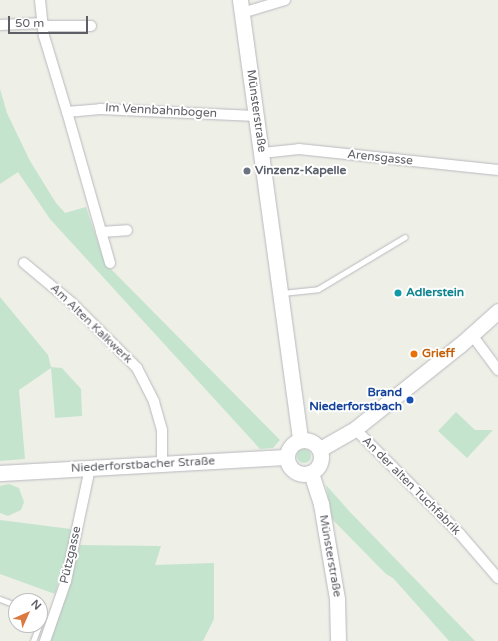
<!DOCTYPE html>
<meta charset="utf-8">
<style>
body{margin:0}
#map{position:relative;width:498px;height:641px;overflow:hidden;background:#eeefe7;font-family:"Varela Round",sans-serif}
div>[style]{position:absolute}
.green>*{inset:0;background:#c5e4ce}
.round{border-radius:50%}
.roads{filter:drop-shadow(0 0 1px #b9b9bf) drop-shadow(0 0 1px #b9b9bf)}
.lane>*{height:5px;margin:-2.5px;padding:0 2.5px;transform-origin:2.5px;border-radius:2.5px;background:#fff}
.street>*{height:10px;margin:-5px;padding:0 5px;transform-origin:5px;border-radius:5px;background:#fff}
.secondary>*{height:15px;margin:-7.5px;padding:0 7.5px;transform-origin:7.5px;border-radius:7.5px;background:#fff}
.secondary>.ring{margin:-7.5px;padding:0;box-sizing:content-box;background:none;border:15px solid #fff;border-radius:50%}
.dots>*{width:11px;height:11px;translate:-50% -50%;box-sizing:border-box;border:2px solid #fff;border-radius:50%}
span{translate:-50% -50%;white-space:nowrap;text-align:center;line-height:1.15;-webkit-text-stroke:4px #fff;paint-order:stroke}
.street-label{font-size:12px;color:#5e5f66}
.worship-label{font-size:12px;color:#5b616d;font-weight:700}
.left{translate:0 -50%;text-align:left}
.culture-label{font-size:12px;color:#0d838f;font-weight:700}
.food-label{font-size:12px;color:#c56008;font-weight:700}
.transit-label{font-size:12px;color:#164399;font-weight:700}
.right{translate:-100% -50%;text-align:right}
.north{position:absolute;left:8px;top:593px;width:40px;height:40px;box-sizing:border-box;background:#fff;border:1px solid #bfbfc2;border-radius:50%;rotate:45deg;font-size:11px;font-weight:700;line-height:16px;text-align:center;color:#5e5f66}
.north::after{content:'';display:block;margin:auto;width:14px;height:18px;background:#dc7940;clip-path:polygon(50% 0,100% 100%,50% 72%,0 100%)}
.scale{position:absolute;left:8px;top:16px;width:80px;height:18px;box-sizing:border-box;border:2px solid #5e5f66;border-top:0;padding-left:5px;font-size:12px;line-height:14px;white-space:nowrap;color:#5e5f66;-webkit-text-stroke:3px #fff;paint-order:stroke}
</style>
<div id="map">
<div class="green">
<div style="clip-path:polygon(0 89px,7px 113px,30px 161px,56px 203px,65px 213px,86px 207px,105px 263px,280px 440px,273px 448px,260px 449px,50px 219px,18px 172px,0 184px)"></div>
<div style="clip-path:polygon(0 297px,48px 355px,51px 367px,62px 368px,81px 389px,82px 416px,55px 418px,51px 368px,19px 390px,25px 459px,0 461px)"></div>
<div style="clip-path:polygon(456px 412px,475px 430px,493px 430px,467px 458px,438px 431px)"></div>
<div class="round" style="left:297px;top:449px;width:14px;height:14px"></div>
<div style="clip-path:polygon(9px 484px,19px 488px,24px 502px,21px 510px,8px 516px,0 513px,0 486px)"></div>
<div style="clip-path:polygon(326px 485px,350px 512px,475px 641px,449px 641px,393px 578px,386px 574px,332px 519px)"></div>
<div style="clip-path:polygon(0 520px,71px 529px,71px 538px,55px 594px,0 574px)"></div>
<div style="clip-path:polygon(80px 545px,161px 546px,155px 565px,214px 563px,214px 619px,203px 641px,51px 641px)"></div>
</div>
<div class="roads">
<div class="lane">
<div style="left:282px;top:293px;width:36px;rotate:-6deg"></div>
<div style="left:318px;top:289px;width:101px;rotate:-30.9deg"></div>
<div style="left:0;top:599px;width:17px;rotate:21deg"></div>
<div style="left:40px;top:614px;width:9px;rotate:90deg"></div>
<div style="left:33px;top:641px;width:17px;rotate:-69deg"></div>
</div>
<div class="street">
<div style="left:40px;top:0;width:36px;rotate:84deg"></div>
<div style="left:44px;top:36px;width:79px;rotate:73.2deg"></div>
<div style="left:67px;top:112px;width:33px;rotate:-5deg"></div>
<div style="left:100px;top:109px;width:156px;rotate:2.6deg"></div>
<div style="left:242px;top:13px;width:45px;rotate:-16.8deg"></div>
<div style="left:0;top:25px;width:43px;rotate:-2.7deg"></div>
<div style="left:43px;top:26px;width:48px"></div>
<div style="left:67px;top:112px;width:157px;rotate:74.1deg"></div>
<div style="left:262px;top:153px;width:37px;rotate:-6deg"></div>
<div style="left:299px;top:149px;width:200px;rotate:6deg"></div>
<div style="left:101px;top:232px;width:26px;rotate:-4deg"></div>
<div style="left:24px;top:263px;width:62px;rotate:39.8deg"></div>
<div style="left:72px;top:303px;width:92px;rotate:45deg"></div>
<div style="left:137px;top:368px;width:38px;rotate:63deg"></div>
<div style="left:154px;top:402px;width:29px;rotate:74deg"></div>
<div style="left:162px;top:430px;width:33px;rotate:90deg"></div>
<div style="left:472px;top:335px;width:44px;rotate:53.4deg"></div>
<div style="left:355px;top:429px;width:148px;rotate:45deg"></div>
<div style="left:460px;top:534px;width:58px;rotate:49.2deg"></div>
<div style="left:45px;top:641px;width:64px;rotate:-70.7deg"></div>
<div style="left:66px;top:581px;width:116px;rotate:-78deg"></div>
</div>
<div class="secondary">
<div style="left:240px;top:0;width:444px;rotate:82.2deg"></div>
<div class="ring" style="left:287px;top:440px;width:19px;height:19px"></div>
<div style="left:320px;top:449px;width:40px;rotate:-29.7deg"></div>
<div style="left:355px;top:429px;width:134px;rotate:-38.7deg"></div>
<div style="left:460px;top:345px;width:51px;rotate:-41.8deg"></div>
<div style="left:0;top:473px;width:287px;rotate:-3.2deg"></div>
<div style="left:311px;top:473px;width:33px;rotate:72deg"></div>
<div style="left:321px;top:504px;width:96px;rotate:80.4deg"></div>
<div style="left:337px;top:599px;width:42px;rotate:88.6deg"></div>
</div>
</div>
<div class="dots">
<div style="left:247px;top:171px;background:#6b7280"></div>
<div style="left:398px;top:293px;background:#0f9aa8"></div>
<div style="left:414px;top:354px;background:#e8710a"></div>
<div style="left:410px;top:400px;background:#1a4fb4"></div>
</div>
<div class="street-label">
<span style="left:161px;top:111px;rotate:3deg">Im Vennbahnbogen</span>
<span style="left:256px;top:111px;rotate:82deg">Münsterstraße</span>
<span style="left:380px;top:158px;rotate:6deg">Arensgasse</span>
<span style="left:91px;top:324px;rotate:44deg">Am Alten Kalkwerk</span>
<span style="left:143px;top:465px;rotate:-3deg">Niederforstbacher Straße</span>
<span style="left:411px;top:486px;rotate:45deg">An der alten Tuchfabrik</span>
<span style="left:71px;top:555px;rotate:-77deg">Pützgasse</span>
<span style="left:330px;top:556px;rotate:80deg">Münsterstraße</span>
</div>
<div class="worship-label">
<span class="left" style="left:255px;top:171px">Vinzenz-Kapelle</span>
</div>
<div class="culture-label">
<span class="left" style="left:406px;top:293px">Adlerstein</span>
</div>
<div class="food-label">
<span class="left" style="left:422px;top:354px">Grieff</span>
</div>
<div class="transit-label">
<span class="right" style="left:402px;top:400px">Brand<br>Niederforstbach</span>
</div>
<div class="north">N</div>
<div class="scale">50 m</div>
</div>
